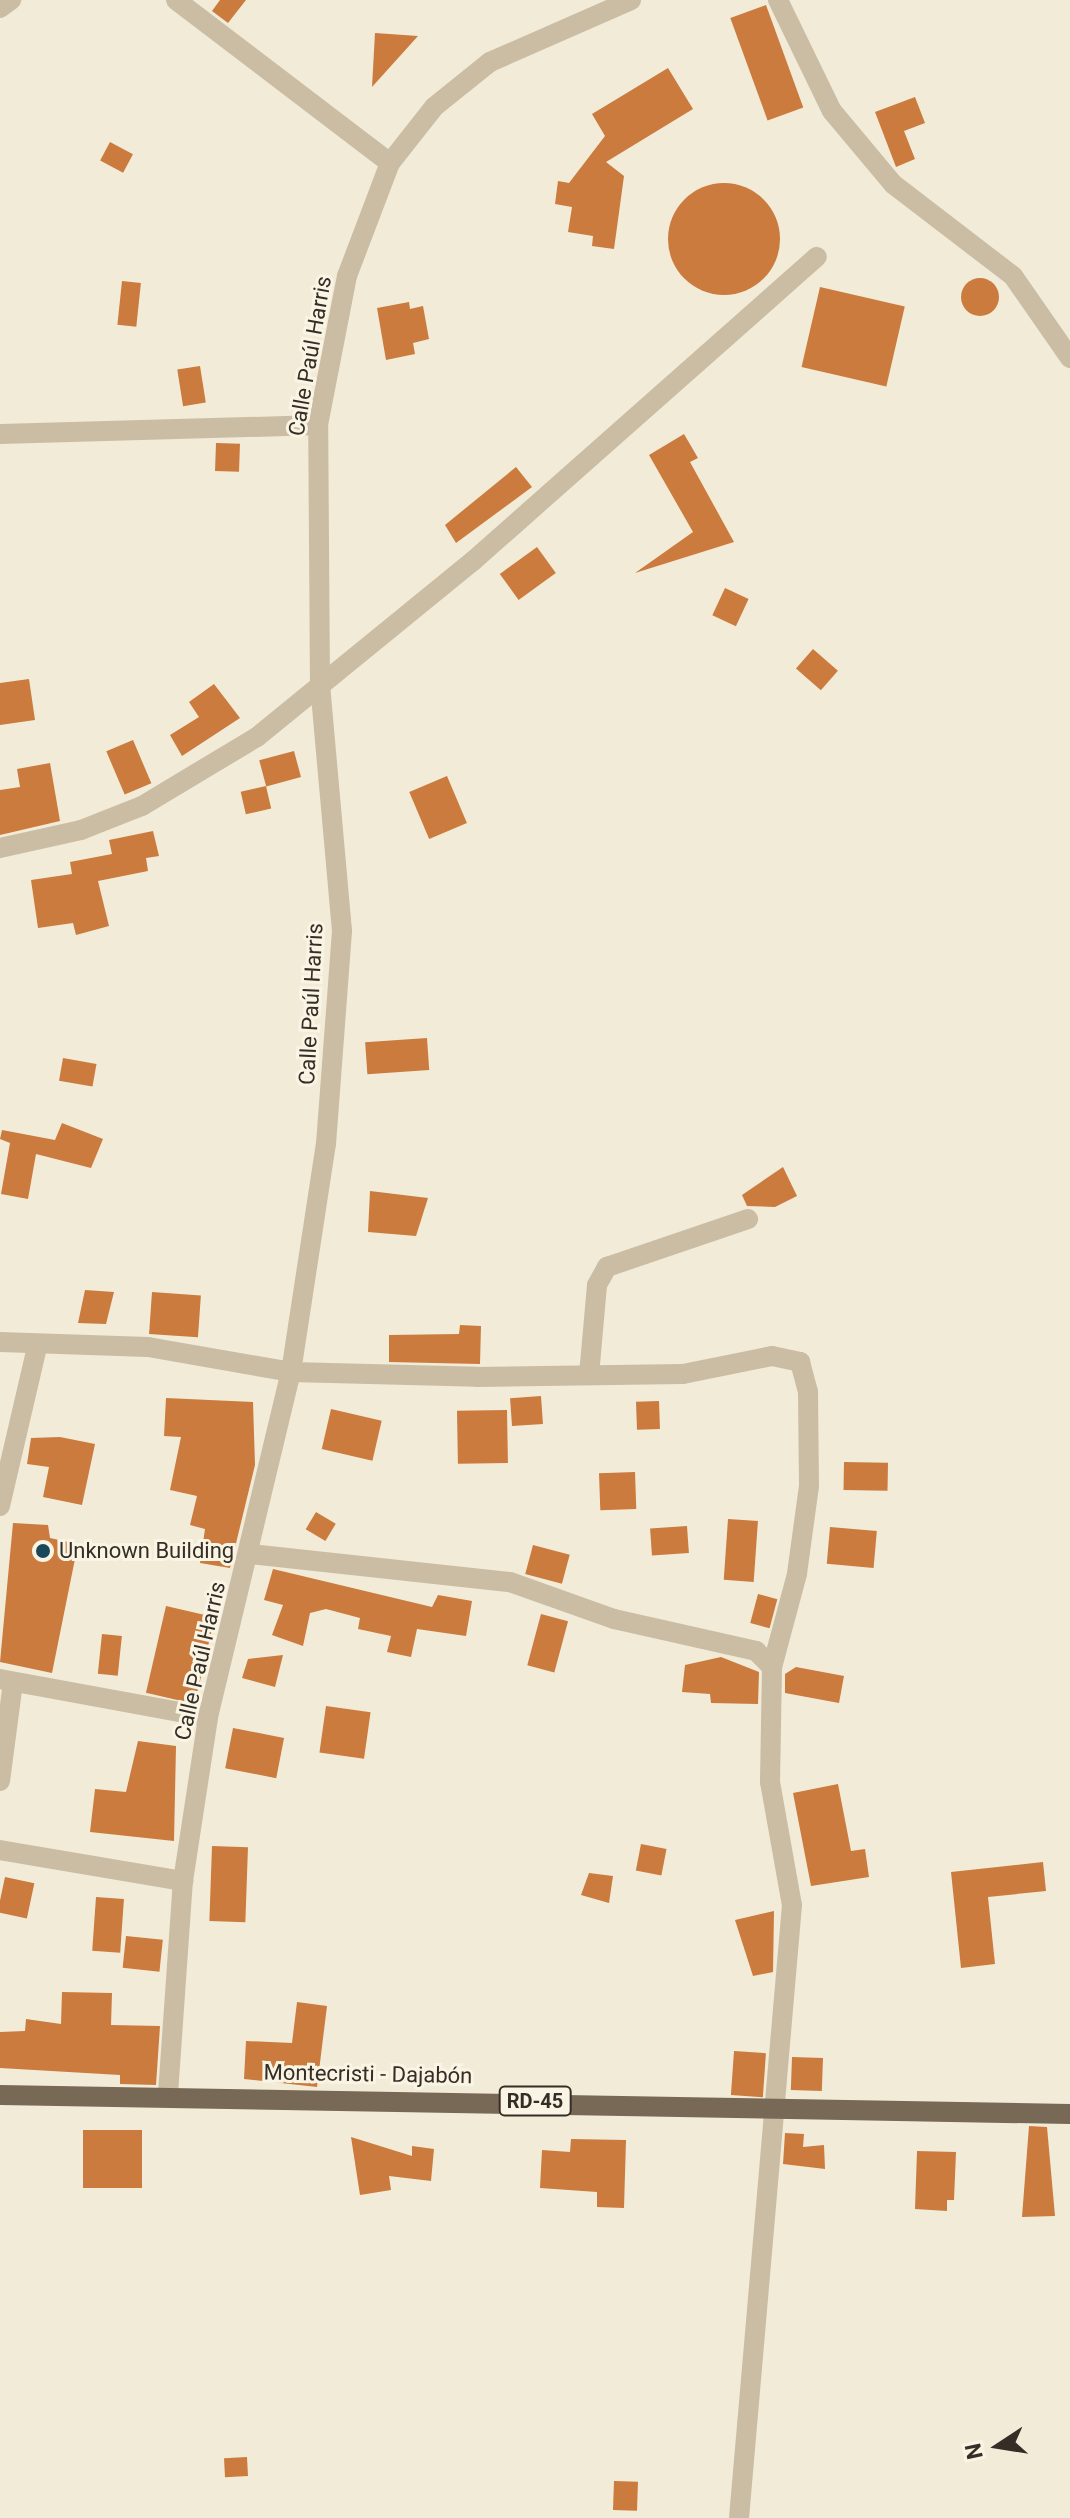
<!DOCTYPE html>
<meta charset="utf-8">
<style>
body{margin:0}
#map{position:relative;width:1070px;height:2518px;overflow:hidden;background:#f2ebd8;font-family:Roboto,sans-serif}
div>[style]{position:absolute}
.building>*{inset:0;background:#cb7b3d;transform-origin:0 0}
.round{border-radius:50%}
.minor>*{height:20px;margin:-10px;padding:0 10px;transform-origin:10px;border-radius:10px;background:#cabda4}
.major>*{height:20px;margin:-10px;padding:0 10px;transform-origin:10px;border-radius:10px;background:#786856}
.dots>*{width:22px;height:22px;translate:-50% -50%;box-sizing:border-box;border:4px solid #faf4e4;border-radius:50%}
span{translate:-50% -50%;white-space:nowrap;text-align:center;line-height:1.15;-webkit-text-stroke:6px #faf4e4;paint-order:stroke}
.shield-label span{padding:2px 6px;background:#faf4e4;border:2px solid;border-radius:6px;-webkit-text-stroke-width:0}
.shield-label{font-size:20px;color:#352e26;font-weight:700}
.street-label{font-size:22px;color:#352e26}
.poi-label{font-size:22px;color:#352e26}
.left{translate:0 -50%;text-align:left}
.north{position:absolute;left:958px;top:2406px;width:80px;height:80px;-webkit-text-stroke:6px #faf4e4;paint-order:stroke;rotate:258deg;font-size:22px;font-weight:700;line-height:32px;text-align:center;color:#352e26}
.north::after{content:'';display:block;margin:auto;width:28px;height:36px;background:#352e26;clip-path:polygon(50% 0,100% 100%,50% 72%,0 100%)}
</style>
<div id="map">
<div class="building">
<div style="clip-path:polygon(220px 0,246px 0,228px 23px,212px 11px)"></div>
<div style="left:766px;top:5px;width:109px;height:38px;rotate:70deg"></div>
<div style="clip-path:polygon(375px 33px,418px 36px,372px 87px)"></div>
<div style="clip-path:polygon(668px 68px,693px 109px,606px 162px,624px 176px,614px 249px,592px 246px,593px 236px,568px 232px,572px 207px,555px 204px,558px 181px,569px 183px,605px 136px,592px 114px)"></div>
<div style="clip-path:polygon(915px 97px,925px 123px,904px 131px,915px 159px,896px 167px,875px 112px)"></div>
<div style="left:110px;top:142px;width:26px;height:21px;rotate:28deg"></div>
<div class="round" style="left:668px;top:183px;width:112px;height:112px"></div>
<div class="round" style="left:961px;top:278px;width:38px;height:38px"></div>
<div style="left:122px;top:281px;width:19px;height:44px;rotate:6deg"></div>
<div style="left:820px;top:287px;width:87px;height:82px;rotate:13deg"></div>
<div style="clip-path:polygon(409px 302px,410px 309px,423px 306px,429px 339px,413px 343px,415px 354px,386px 360px,377px 308px)"></div>
<div style="left:200px;top:366px;width:37px;height:23px;rotate:81deg"></div>
<div style="clip-path:polygon(684px 434px,698px 458px,690px 462px,734px 542px,635px 573px,693px 532px,649px 455px)"></div>
<div style="left:216px;top:443px;width:24px;height:28px;rotate:2deg"></div>
<div style="clip-path:polygon(516px 467px,532px 487px,456px 543px,445px 525px)"></div>
<div style="left:537px;top:547px;width:32px;height:46px;rotate:54deg"></div>
<div style="left:725px;top:588px;width:26px;height:30px;rotate:25deg"></div>
<div style="left:813px;top:649px;width:33px;height:26px;rotate:41deg"></div>
<div style="clip-path:polygon(29px 679px,35px 720px,0 725px,0 683px)"></div>
<div style="clip-path:polygon(214px 684px,240px 718px,182px 756px,170px 735px,199px 717px,189px 702px)"></div>
<div style="left:133px;top:740px;width:47px;height:29px;rotate:67deg"></div>
<div style="left:294px;top:751px;width:27px;height:36px;rotate:75deg"></div>
<div style="clip-path:polygon(50px 763px,60px 821px,0 835px,0 790px,20px 787px,17px 769px)"></div>
<div style="left:447px;top:776px;width:51px;height:41px;rotate:67deg"></div>
<div style="left:266px;top:786px;width:23px;height:26px;rotate:77deg"></div>
<div style="clip-path:polygon(153px 831px,159px 856px,146px 858px,148px 871px,98px 881px,109px 926px,76px 935px,73px 923px,38px 928px,31px 880px,72px 874px,70px 862px,112px 854px,109px 840px)"></div>
<div style="left:427px;top:1038px;width:32px;height:62px;rotate:86deg"></div>
<div style="left:63px;top:1058px;width:34px;height:23px;rotate:10deg"></div>
<div style="clip-path:polygon(62px 1123px,103px 1139px,91px 1168px,36px 1154px,28px 1199px,1px 1194px,10px 1143px,0 1139px,2px 1130px,55px 1140px)"></div>
<div style="clip-path:polygon(783px 1167px,797px 1196px,775px 1207px,747px 1206px,742px 1195px)"></div>
<div style="clip-path:polygon(370px 1191px,428px 1198px,416px 1236px,368px 1232px)"></div>
<div style="clip-path:polygon(85px 1290px,114px 1292px,106px 1324px,78px 1323px)"></div>
<div style="left:152px;top:1292px;width:49px;height:42px;rotate:4deg"></div>
<div style="clip-path:polygon(460px 1325px,481px 1326px,480px 1364px,389px 1362px,389px 1335px,459px 1334px)"></div>
<div style="left:541px;top:1396px;width:28px;height:31px;rotate:86deg"></div>
<div style="clip-path:polygon(166px 1398px,253px 1402px,255px 1465px,230px 1568px,200px 1563px,205px 1529px,190px 1525px,197px 1496px,170px 1490px,181px 1437px,164px 1436px)"></div>
<div style="left:659px;top:1401px;width:28px;height:23px;rotate:88deg"></div>
<div style="left:331px;top:1409px;width:52px;height:41px;rotate:13deg"></div>
<div style="left:507px;top:1410px;width:53px;height:50px;rotate:89deg"></div>
<div style="clip-path:polygon(60px 1437px,95px 1444px,82px 1505px,43px 1497px,49px 1467px,27px 1464px,31px 1438px)"></div>
<div style="left:844px;top:1462px;width:44px;height:28px;rotate:1deg"></div>
<div style="left:635px;top:1472px;width:37px;height:36px;rotate:88deg"></div>
<div style="left:316px;top:1512px;width:23px;height:20px;rotate:31deg"></div>
<div style="left:728px;top:1519px;width:30px;height:61px;rotate:4deg"></div>
<div style="clip-path:polygon(13px 1523px,48px 1525px,50px 1538px,78px 1544px,52px 1673px,0 1662px)"></div>
<div style="left:687px;top:1526px;width:27px;height:37px;rotate:86deg"></div>
<div style="left:830px;top:1527px;width:47px;height:37px;rotate:5deg"></div>
<div style="left:533px;top:1545px;width:38px;height:30px;rotate:15deg"></div>
<div style="clip-path:polygon(273px 1569px,432px 1607px,438px 1595px,472px 1601px,466px 1636px,417px 1629px,411px 1657px,387px 1652px,391px 1636px,358px 1629px,360px 1618px,326px 1609px,310px 1613px,303px 1646px,272px 1635px,283px 1605px,264px 1600px)"></div>
<div style="left:758px;top:1594px;width:20px;height:30px;rotate:15deg"></div>
<div style="left:166px;top:1606px;width:50px;height:89px;rotate:13deg"></div>
<div style="left:541px;top:1614px;width:28px;height:53px;rotate:15deg"></div>
<div style="left:102px;top:1634px;width:20px;height:40px;rotate:6deg"></div>
<div style="clip-path:polygon(283px 1655px,275px 1687px,242px 1678px,248px 1659px)"></div>
<div style="clip-path:polygon(721px 1657px,759px 1672px,758px 1704px,711px 1703px,710px 1694px,682px 1692px,685px 1665px)"></div>
<div style="clip-path:polygon(796px 1667px,844px 1676px,839px 1703px,785px 1693px,785px 1674px)"></div>
<div style="left:326px;top:1706px;width:45px;height:47px;rotate:8deg"></div>
<div style="left:233px;top:1728px;width:52px;height:41px;rotate:11deg"></div>
<div style="clip-path:polygon(138px 1741px,176px 1746px,174px 1841px,90px 1832px,95px 1789px,126px 1792px)"></div>
<div style="clip-path:polygon(838px 1784px,851px 1851px,865px 1849px,869px 1877px,811px 1886px,793px 1793px)"></div>
<div style="left:641px;top:1844px;width:26px;height:27px;rotate:11deg"></div>
<div style="left:212px;top:1846px;width:36px;height:75px;rotate:2deg"></div>
<div style="clip-path:polygon(1043px 1862px,1046px 1891px,988px 1897px,995px 1964px,961px 1968px,951px 1872px)"></div>
<div style="clip-path:polygon(589px 1873px,613px 1876px,609px 1903px,581px 1895px)"></div>
<div style="left:5px;top:1877px;width:30px;height:36px;rotate:12deg"></div>
<div style="left:96px;top:1897px;width:28px;height:54px;rotate:4deg"></div>
<div style="clip-path:polygon(774px 1911px,773px 1972px,753px 1976px,735px 1920px)"></div>
<div style="left:126px;top:1936px;width:37px;height:32px;rotate:6deg"></div>
<div style="clip-path:polygon(62px 1992px,112px 1993px,111px 2025px,160px 2026px,156px 2085px,120px 2084px,120px 2075px,0 2068px,0 2032px,25px 2031px,26px 2019px,61px 2024px)"></div>
<div style="clip-path:polygon(297px 2002px,327px 2006px,317px 2087px,244px 2079px,246px 2041px,292px 2043px)"></div>
<div style="left:734px;top:2051px;width:32px;height:44px;rotate:4deg"></div>
<div style="left:792px;top:2057px;width:31px;height:33px;rotate:2deg"></div>
<div style="clip-path:polygon(1029px 2126px,1047px 2127px,1055px 2216px,1022px 2217px)"></div>
<div style="left:83px;top:2130px;width:59px;height:58px"></div>
<div style="clip-path:polygon(785px 2133px,804px 2134px,803px 2147px,824px 2145px,825px 2169px,783px 2164px)"></div>
<div style="clip-path:polygon(351px 2137px,412px 2156px,412px 2146px,434px 2149px,431px 2181px,389px 2176px,391px 2190px,360px 2195px)"></div>
<div style="clip-path:polygon(571px 2139px,626px 2140px,624px 2208px,597px 2207px,597px 2192px,540px 2188px,542px 2150px,570px 2152px)"></div>
<div style="clip-path:polygon(917px 2151px,956px 2152px,954px 2200px,947px 2200px,947px 2211px,915px 2209px)"></div>
<div style="left:247px;top:2457px;width:19px;height:23px;rotate:87deg"></div>
<div style="left:614px;top:2481px;width:24px;height:29px;rotate:2deg"></div>
</div>
<div class="minor">
<div style="left:176px;top:0;width:269px;rotate:37.3deg"></div>
<div style="left:778px;top:0;width:123px;rotate:64.1deg"></div>
<div style="left:832px;top:111px;width:95px;rotate:50.1deg"></div>
<div style="left:893px;top:184px;width:151px;rotate:37.5deg"></div>
<div style="left:1013px;top:276px;width:100px;rotate:55.2deg"></div>
<div style="left:0;top:8px;width:14px;rotate:-36deg"></div>
<div style="left:0;top:434px;width:318px;rotate:-1.6deg"></div>
<div style="left:0;top:848px;width:83px;rotate:-12.5deg"></div>
<div style="left:81px;top:830px;width:66px;rotate:-21.5deg"></div>
<div style="left:142px;top:806px;width:134px;rotate:-31deg"></div>
<div style="left:257px;top:737px;width:279px;rotate:-39.2deg"></div>
<div style="left:473px;top:561px;width:459px;rotate:-41.5deg"></div>
<div style="left:0;top:1342px;width:148px;rotate:1.9deg"></div>
<div style="left:148px;top:1347px;width:145px;rotate:9.9deg"></div>
<div style="left:291px;top:1372px;width:186px;rotate:1.5deg"></div>
<div style="left:477px;top:1377px;width:206px;rotate:-0.8deg"></div>
<div style="left:683px;top:1374px;width:91px;rotate:-11.4deg"></div>
<div style="left:772px;top:1356px;width:29px;rotate:12deg"></div>
<div style="left:800px;top:1362px;width:31px;rotate:75deg"></div>
<div style="left:808px;top:1392px;width:94px;rotate:89.4deg"></div>
<div style="left:809px;top:1486px;width:89px;rotate:97.8deg"></div>
<div style="left:797px;top:1574px;width:96px;rotate:105deg"></div>
<div style="left:589px;top:1375px;width:90px;rotate:-84.9deg"></div>
<div style="left:597px;top:1285px;width:21px;rotate:-61deg"></div>
<div style="left:607px;top:1267px;width:149px;rotate:-18.8deg"></div>
<div style="left:0;top:1506px;width:163px;rotate:-76.9deg"></div>
<div style="left:251px;top:1554px;width:261px;rotate:6.2deg"></div>
<div style="left:510px;top:1582px;width:110px;rotate:19.6deg"></div>
<div style="left:614px;top:1619px;width:146px;rotate:12.7deg"></div>
<div style="left:756px;top:1651px;width:23px;rotate:45deg"></div>
<div style="left:772px;top:1667px;width:115px;rotate:91deg"></div>
<div style="left:770px;top:1782px;width:125px;rotate:79.9deg"></div>
<div style="left:792px;top:1905px;width:615px;rotate:94.94deg"></div>
<div style="left:0;top:1679px;width:211px;rotate:10.4deg"></div>
<div style="left:0;top:1781px;width:100px;rotate:-82.5deg"></div>
<div style="left:0;top:1850px;width:186px;rotate:9.6deg"></div>
<div style="left:168px;top:2094px;width:214px;rotate:-86deg"></div>
<div style="left:183px;top:1881px;width:166px;rotate:-81.3deg"></div>
<div style="left:208px;top:1717px;width:355px;rotate:-76.5deg"></div>
<div style="left:291px;top:1372px;width:231px;rotate:-81.3deg"></div>
<div style="left:326px;top:1144px;width:214px;rotate:-85.7deg"></div>
<div style="left:342px;top:931px;width:246px;rotate:-95.1deg"></div>
<div style="left:320px;top:686px;width:261px;rotate:-90.4deg"></div>
<div style="left:318px;top:425px;width:152px;rotate:-79deg"></div>
<div style="left:347px;top:276px;width:121px;rotate:-69.2deg"></div>
<div style="left:390px;top:163px;width:71px;rotate:-51.8deg"></div>
<div style="left:434px;top:107px;width:72px;rotate:-38.8deg"></div>
<div style="left:490px;top:62px;width:154px;rotate:-23.7deg"></div>
</div>
<div class="major">
<div style="left:0;top:2095px;width:1070px;rotate:1.02deg"></div>
</div>
<div class="dots">
<div style="left:43px;top:1551px;background:#1a4858"></div>
</div>
<div class="shield-label">
<span style="left:535px;top:2101px">RD-45</span>
</div>
<div class="street-label">
<span style="left:310px;top:356px;rotate:-80deg">Calle Paúl Harris</span>
<span style="left:311px;top:1004px;rotate:-87deg">Calle Paúl Harris</span>
<span style="left:200px;top:1661px;rotate:-77deg">Calle Paúl Harris</span>
<span style="left:368px;top:2074px;rotate:1deg">Montecristi - Dajabón</span>
</div>
<div class="poi-label">
<span class="left" style="left:59px;top:1551px">Unknown Building</span>
</div>
<div class="north">N</div>
</div>
